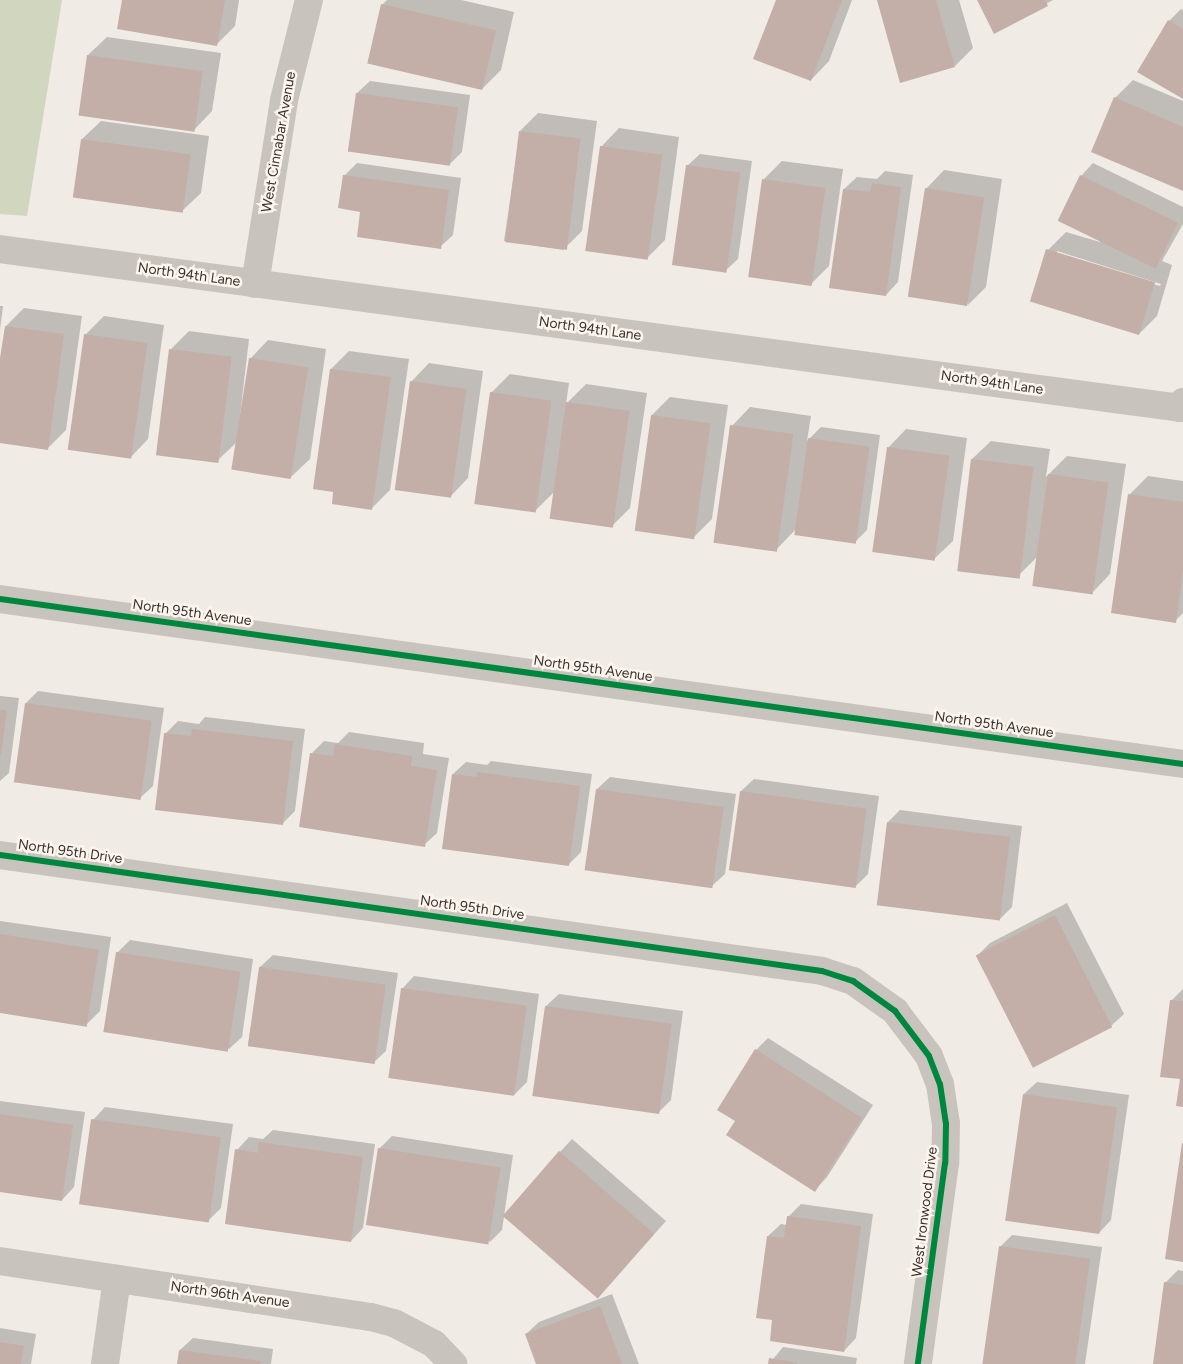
<!DOCTYPE html>
<style>
body{margin:0}
#map{position:relative;width:1183px;height:1364px;overflow:hidden;background:#f0ebe5;font-family:Figtree,sans-serif}
div>[style]{position:absolute}
.green>*{inset:0;background:#d1d6bf}
.shadow>*{inset:0;background:#0003}
.building>*{inset:0;background:#c3afa7;transform-origin:0 0}
.minor>*{height:28px;margin:-14px;padding:0 14px;transform-origin:14px;border-radius:14px;background:#c9c3be}
.cycleway>*{height:6px;margin:-3px;padding:0 3px;transform-origin:3px;border-radius:3px;background:#00873e}
span{translate:-50% -50%;white-space:nowrap;text-align:center;line-height:1.15;-webkit-text-stroke:5px #fbf5ee;paint-order:stroke}
.street-label{font-size:14px;color:#3b302b}
</style>
<div id="map">
<div class="green">
<div style="clip-path:polygon(0 0,62px 0,27px 216px,0 214px)"></div>
</div>
<div class="shadow">
<div style="clip-path:polygon(123px 0,239px 0,235px 26px,216px 45px)"></div>
<div style="clip-path:polygon(387px 0,461px 0,514px 12px,501px 70px,483px 88px,382px 5px)"></div>
<div style="clip-path:polygon(777px 0,852px 0,829px 61px,811px 80px)"></div>
<div style="clip-path:polygon(878px 0,959px 0,973px 48px,955px 66px)"></div>
<div style="clip-path:polygon(978px 0,1053px 0,995px 33px)"></div>
<div style="clip-path:polygon(1181px 9px,1183px 10px,1183px 98px,1169px 21px)"></div>
<div style="clip-path:polygon(107px 37px,221px 53px,212px 111px,194px 130px,88px 55px)"></div>
<div style="clip-path:polygon(1133px 80px,1183px 101px,1183px 190px,1115px 98px)"></div>
<div style="clip-path:polygon(370px 81px,470px 95px,462px 152px,450px 164px,357px 93px)"></div>
<div style="clip-path:polygon(538px 113px,597px 121px,582px 231px,563px 250px,504px 241px,520px 131px)"></div>
<div style="clip-path:polygon(101px 121px,209px 136px,201px 193px,182px 211px,74px 196px,82px 139px)"></div>
<div style="clip-path:polygon(619px 128px,679px 137px,665px 240px,646px 259px,601px 147px)"></div>
<div style="clip-path:polygon(700px 154px,752px 161px,738px 259px,725px 271px,687px 166px)"></div>
<div style="clip-path:polygon(782px 161px,843px 169px,829px 266px,811px 284px,764px 179px)"></div>
<div style="clip-path:polygon(357px 163px,461px 178px,453px 235px,440px 247px,362px 210px,344px 176px)"></div>
<div style="clip-path:polygon(evenodd,1093px 163px,1183px 207px,1183px 224px,1162px 261px,1172px 265px,1157px 316px,1138px 335px,1048px 250px,1066px 232px,1100px 242px,1081px 176px,1093px 163px,1057px 251px,1161px 284px,1160px 286px,1057px 254px,1057px 251px)"></div>
<div style="clip-path:polygon(944px 170px,1002px 179px,986px 287px,968px 305px,926px 189px)"></div>
<div style="clip-path:polygon(885px 171px,913px 175px,898px 282px,886px 295px,844px 189px,857px 177px,877px 179px)"></div>
<div style="clip-path:polygon(0 306px,3px 306px,0 330px)"></div>
<div style="clip-path:polygon(24px 308px,82px 316px,66px 430px,47px 449px,0 442px,0 367px,6px 326px)"></div>
<div style="clip-path:polygon(104px 316px,164px 325px,148px 439px,130px 458px,85px 335px)"></div>
<div style="clip-path:polygon(189px 331px,249px 339px,237px 442px,216px 462px,171px 349px)"></div>
<div style="clip-path:polygon(268px 340px,326px 349px,310px 459px,291px 477px,250px 359px)"></div>
<div style="clip-path:polygon(349px 351px,409px 359px,390px 490px,372px 508px,335px 491px,331px 369px)"></div>
<div style="clip-path:polygon(429px 363px,483px 371px,468px 478px,450px 497px,411px 382px)"></div>
<div style="clip-path:polygon(510px 374px,569px 383px,566px 404px,586px 384px,647px 393px,630px 508px,612px 526px,555px 491px,535px 511px,491px 393px)"></div>
<div style="clip-path:polygon(670px 397px,728px 405px,712px 519px,693px 538px,652px 415px)"></div>
<div style="clip-path:polygon(750px 407px,811px 416px,807px 441px,821px 427px,880px 435px,867px 530px,855px 542px,796px 529px,776px 550px,732px 426px)"></div>
<div style="clip-path:polygon(906px 429px,967px 438px,953px 541px,934px 559px,888px 448px)"></div>
<div style="clip-path:polygon(991px 441px,1050px 449px,1046px 477px,1067px 456px,1126px 464px,1110px 574px,1092px 593px,1037px 557px,1016px 578px,972px 459px)"></div>
<div style="clip-path:polygon(1148px 476px,1183px 481px,1183px 613px,1175px 621px,1129px 495px)"></div>
<div style="clip-path:polygon(38px 691px,164px 708px,153px 786px,140px 798px,26px 703px)"></div>
<div style="clip-path:polygon(0 696px,19px 698px,9px 773px,0 781px)"></div>
<div style="clip-path:polygon(205px 717px,305px 729px,295px 811px,282px 824px,165px 734px,178px 721px,199px 724px)"></div>
<div style="clip-path:polygon(349px 732px,424px 743px,423px 754px,449px 758px,437px 833px,424px 845px,312px 753px,324px 741px,338px 743px)"></div>
<div style="clip-path:polygon(491px 761px,592px 774px,581px 852px,569px 864px,453px 774px,466px 762px,487px 765px)"></div>
<div style="clip-path:polygon(610px 777px,736px 794px,725px 874px,712px 886px,597px 789px)"></div>
<div style="clip-path:polygon(754px 779px,879px 796px,868px 874px,855px 887px,741px 791px)"></div>
<div style="clip-path:polygon(900px 810px,1022px 826px,1012px 907px,999px 920px,888px 822px)"></div>
<div style="clip-path:polygon(1067px 903px,1124px 1014px,1111px 1026px,977px 956px,990px 943px)"></div>
<div style="clip-path:polygon(0 921px,111px 937px,100px 1011px,87px 1024px,0 1011px)"></div>
<div style="clip-path:polygon(130px 940px,253px 959px,242px 1037px,229px 1049px,117px 953px)"></div>
<div style="clip-path:polygon(273px 955px,398px 973px,386px 1051px,373px 1063px,248px 1045px,260px 967px)"></div>
<div style="clip-path:polygon(414px 976px,539px 994px,527px 1082px,514px 1095px,402px 989px)"></div>
<div style="clip-path:polygon(1183px 989px,1183px 1106px,1172px 1000px)"></div>
<div style="clip-path:polygon(559px 994px,683px 1011px,671px 1100px,659px 1112px,546px 1006px)"></div>
<div style="clip-path:polygon(768px 1038px,873px 1105px,827px 1177px,815px 1190px,737px 1121px,756px 1050px)"></div>
<div style="clip-path:polygon(1037px 1082px,1129px 1095px,1111px 1220px,1099px 1233px,1024px 1094px)"></div>
<div style="clip-path:polygon(0 1101px,85px 1112px,74px 1187px,62px 1200px,0 1191px)"></div>
<div style="clip-path:polygon(105px 1107px,233px 1124px,221px 1208px,209px 1220px,93px 1120px)"></div>
<div style="clip-path:polygon(273px 1130px,375px 1144px,363px 1228px,351px 1241px,237px 1150px,249px 1137px,263px 1139px)"></div>
<div style="clip-path:polygon(392px 1136px,513px 1155px,502px 1230px,490px 1242px,379px 1149px)"></div>
<div style="clip-path:polygon(572px 1139px,666px 1221px,598px 1298px,560px 1152px)"></div>
<div style="clip-path:polygon(801px 1204px,873px 1214px,856px 1338px,844px 1351px,773px 1319px,768px 1236px,781px 1224px,787px 1225px,788px 1217px)"></div>
<div style="clip-path:polygon(1012px 1235px,1102px 1247px,1085px 1364px,983px 1364px,1000px 1247px)"></div>
<div style="clip-path:polygon(1178px 1270px,1183px 1271px,1183px 1364px,1154px 1364px,1165px 1283px)"></div>
<div style="clip-path:polygon(612px 1294px,639px 1364px,538px 1364px,526px 1334px,539px 1322px)"></div>
<div style="clip-path:polygon(0 1328px,36px 1334px,31px 1364px,0 1364px)"></div>
<div style="clip-path:polygon(193px 1338px,273px 1349px,271px 1364px,179px 1364px,180px 1350px)"></div>
<div style="clip-path:polygon(783px 1347px,857px 1358px,856px 1364px,769px 1364px)"></div>
</div>
<div class="building">
<div style="clip-path:polygon(122px 0,225px 0,217px 46px,117px 29px)"></div>
<div style="clip-path:polygon(776px 0,842px 0,811px 81px,753px 59px)"></div>
<div style="clip-path:polygon(877px 0,936px 0,955px 67px,900px 83px)"></div>
<div style="clip-path:polygon(977px 0,1045px 0,1048px 6px,994px 34px)"></div>
<div style="left:381px;top:4px;width:118px;height:61px;rotate:13deg"></div>
<div style="clip-path:polygon(1168px 20px,1183px 29px,1183px 99px,1137px 72px)"></div>
<div style="left:87px;top:55px;width:117px;height:61px;rotate:8deg"></div>
<div style="left:356px;top:93px;width:103px;height:59px;rotate:8deg"></div>
<div style="clip-path:polygon(1114px 97px,1183px 127px,1183px 191px,1091px 152px)"></div>
<div style="left:519px;top:131px;width:62px;height:112px;rotate:7deg"></div>
<div style="left:81px;top:139px;width:111px;height:59px;rotate:8deg"></div>
<div style="left:600px;top:146px;width:63px;height:106px;rotate:8deg"></div>
<div style="left:686px;top:165px;width:55px;height:101px;rotate:8deg"></div>
<div style="clip-path:polygon(343px 175px,449px 190px,441px 249px,357px 237px,360px 212px,338px 208px)"></div>
<div style="left:1080px;top:175px;width:109px;height:51px;rotate:26deg"></div>
<div style="left:762px;top:179px;width:64px;height:99px;rotate:8deg"></div>
<div style="clip-path:polygon(872px 183px,901px 187px,886px 296px,829px 288px,843px 189px,870px 192px)"></div>
<div style="left:925px;top:188px;width:60px;height:110px;rotate:9deg"></div>
<div style="left:1046px;top:249px;width:114px;height:55px;rotate:17deg"></div>
<div style="clip-path:polygon(5px 326px,64px 334px,48px 450px,0 443px,0 358px)"></div>
<div style="left:84px;top:334px;width:64px;height:117px;rotate:8deg"></div>
<div style="left:169px;top:349px;width:63px;height:107px;rotate:7deg"></div>
<div style="left:249px;top:358px;width:60px;height:113px;rotate:9deg"></div>
<div style="clip-path:polygon(330px 369px,391px 377px,372px 510px,332px 504px,333px 492px,313px 489px)"></div>
<div style="left:410px;top:381px;width:57px;height:110px;rotate:8deg"></div>
<div style="left:490px;top:392px;width:62px;height:113px;rotate:8deg"></div>
<div style="left:566px;top:402px;width:64px;height:118px;rotate:8deg"></div>
<div style="left:651px;top:415px;width:60px;height:117px;rotate:8deg"></div>
<div style="left:730px;top:425px;width:64px;height:119px;rotate:8deg"></div>
<div style="left:808px;top:438px;width:62px;height:98px;rotate:8deg"></div>
<div style="left:887px;top:447px;width:63px;height:106px;rotate:8deg"></div>
<div style="left:971px;top:459px;width:63px;height:113px;rotate:7deg"></div>
<div style="left:1048px;top:474px;width:61px;height:113px;rotate:8deg"></div>
<div style="clip-path:polygon(1128px 494px,1183px 502px,1183px 570px,1176px 623px,1111px 613px)"></div>
<div style="left:25px;top:703px;width:128px;height:80px;rotate:8deg"></div>
<div style="clip-path:polygon(0 710px,7px 710px,1px 754px,0 754px)"></div>
<div style="clip-path:polygon(192px 729px,293px 741px,283px 825px,155px 810px,164px 733px,191px 736px)"></div>
<div style="clip-path:polygon(335px 744px,412px 756px,411px 766px,437px 770px,425px 847px,299px 827px,310px 753px,333px 756px)"></div>
<div style="clip-path:polygon(477px 772px,580px 786px,569px 866px,442px 849px,452px 774px,477px 777px)"></div>
<div style="left:596px;top:789px;width:129px;height:82px;rotate:8deg"></div>
<div style="left:740px;top:791px;width:128px;height:80px;rotate:8deg"></div>
<div style="left:887px;top:822px;width:124px;height:84px;rotate:7deg"></div>
<div style="left:1055px;top:915px;width:126px;height:89px;rotate:63deg"></div>
<div style="left:0;top:934px;width:100px;height:78px;rotate:9deg"></div>
<div style="left:116px;top:952px;width:126px;height:81px;rotate:9deg"></div>
<div style="left:259px;top:967px;width:128px;height:80px;rotate:8deg"></div>
<div style="left:401px;top:988px;width:127px;height:91px;rotate:8deg"></div>
<div style="clip-path:polygon(1170px 1000px,1183px 1001px,1183px 1107px,1176px 1106px,1180px 1079px,1160px 1077px)"></div>
<div style="left:545px;top:1006px;width:128px;height:91px;rotate:8deg"></div>
<div style="clip-path:polygon(755px 1049px,862px 1118px,815px 1192px,726px 1135px,735px 1121px,717px 1110px)"></div>
<div style="left:1023px;top:1094px;width:95px;height:128px;rotate:8deg"></div>
<div style="clip-path:polygon(0 1114px,73px 1125px,62px 1201px,0 1192px)"></div>
<div style="left:91px;top:1119px;width:131px;height:86px;rotate:8deg"></div>
<div style="clip-path:polygon(259px 1142px,363px 1157px,351px 1242px,225px 1224px,235px 1149px,258px 1153px)"></div>
<div style="clip-path:polygon(1182px 1143px,1183px 1143px,1183px 1262px,1165px 1259px)"></div>
<div style="left:378px;top:1148px;width:124px;height:78px;rotate:9deg"></div>
<div style="left:559px;top:1151px;width:126px;height:86px;rotate:41deg"></div>
<div style="clip-path:polygon(787px 1216px,861px 1226px,844px 1352px,770px 1341px,772px 1320px,756px 1318px,767px 1236px,784px 1238px)"></div>
<div style="left:999px;top:1246px;width:92px;height:119px;rotate:8deg"></div>
<div style="clip-path:polygon(1164px 1282px,1183px 1285px,1183px 1364px,1153px 1364px)"></div>
<div style="clip-path:polygon(600px 1306px,622px 1364px,536px 1364px,525px 1334px)"></div>
<div style="clip-path:polygon(0 1342px,24px 1346px,21px 1364px,0 1364px)"></div>
<div style="clip-path:polygon(179px 1350px,261px 1361px,260px 1364px,177px 1364px)"></div>
<div style="clip-path:polygon(769px 1358px,797px 1363px,797px 1364px,768px 1364px)"></div>
</div>
<div class="minor">
<div style="left:0;top:249px;width:1191px;rotate:7.67deg"></div>
<div style="left:1180px;top:408px;width:7px;rotate:-63deg"></div>
<div style="left:255px;top:284px;width:186px;rotate:-81deg"></div>
<div style="left:284px;top:100px;width:103px;rotate:-76deg"></div>
<div style="left:0;top:599px;width:1194px;rotate:7.94deg"></div>
<div style="left:0;top:855px;width:830px;rotate:8.03deg"></div>
<div style="left:822px;top:971px;width:33px;rotate:18deg"></div>
<div style="left:853px;top:981px;width:52px;rotate:35.5deg"></div>
<div style="left:895px;top:1011px;width:56px;rotate:52.9deg"></div>
<div style="left:929px;top:1056px;width:30px;rotate:69deg"></div>
<div style="left:940px;top:1084px;width:40px;rotate:81.5deg"></div>
<div style="left:946px;top:1124px;width:39px;rotate:91deg"></div>
<div style="left:945px;top:1163px;width:203px;rotate:97.7deg"></div>
<div style="left:0;top:1261px;width:375px;rotate:8.6deg"></div>
<div style="left:371px;top:1317px;width:24px;rotate:15deg"></div>
<div style="left:394px;top:1323px;width:45px;rotate:27.7deg"></div>
<div style="left:434px;top:1344px;width:28px;rotate:46deg"></div>
<div style="left:105px;top:1364px;width:86px;rotate:-82deg"></div>
</div>
<div class="cycleway">
<div style="left:0;top:599px;width:1194px;rotate:7.94deg"></div>
<div style="left:0;top:855px;width:830px;rotate:8.03deg"></div>
<div style="left:822px;top:971px;width:33px;rotate:18deg"></div>
<div style="left:853px;top:981px;width:52px;rotate:35.5deg"></div>
<div style="left:895px;top:1011px;width:56px;rotate:52.9deg"></div>
<div style="left:929px;top:1056px;width:30px;rotate:69deg"></div>
<div style="left:940px;top:1084px;width:40px;rotate:81.5deg"></div>
<div style="left:946px;top:1124px;width:39px;rotate:91deg"></div>
<div style="left:945px;top:1163px;width:203px;rotate:97.7deg"></div>
</div>
<div class="street-label">
<span style="left:279px;top:142px;rotate:-80deg">West Cinnabar Avenue</span>
<span style="left:189px;top:275px;rotate:8deg">North 94th Lane</span>
<span style="left:590px;top:329px;rotate:8deg">North 94th Lane</span>
<span style="left:992px;top:383px;rotate:8deg">North 94th Lane</span>
<span style="left:192px;top:613px;rotate:8deg">North 95th Avenue</span>
<span style="left:593px;top:669px;rotate:8deg">North 95th Avenue</span>
<span style="left:994px;top:725px;rotate:8deg">North 95th Avenue</span>
<span style="left:70px;top:852px;rotate:8deg">North 95th Drive</span>
<span style="left:472px;top:908px;rotate:8deg">North 95th Drive</span>
<span style="left:925px;top:1212px;rotate:-83deg">West Ironwood Drive</span>
<span style="left:230px;top:1295px;rotate:8deg">North 96th Avenue</span>
</div>
</div>
